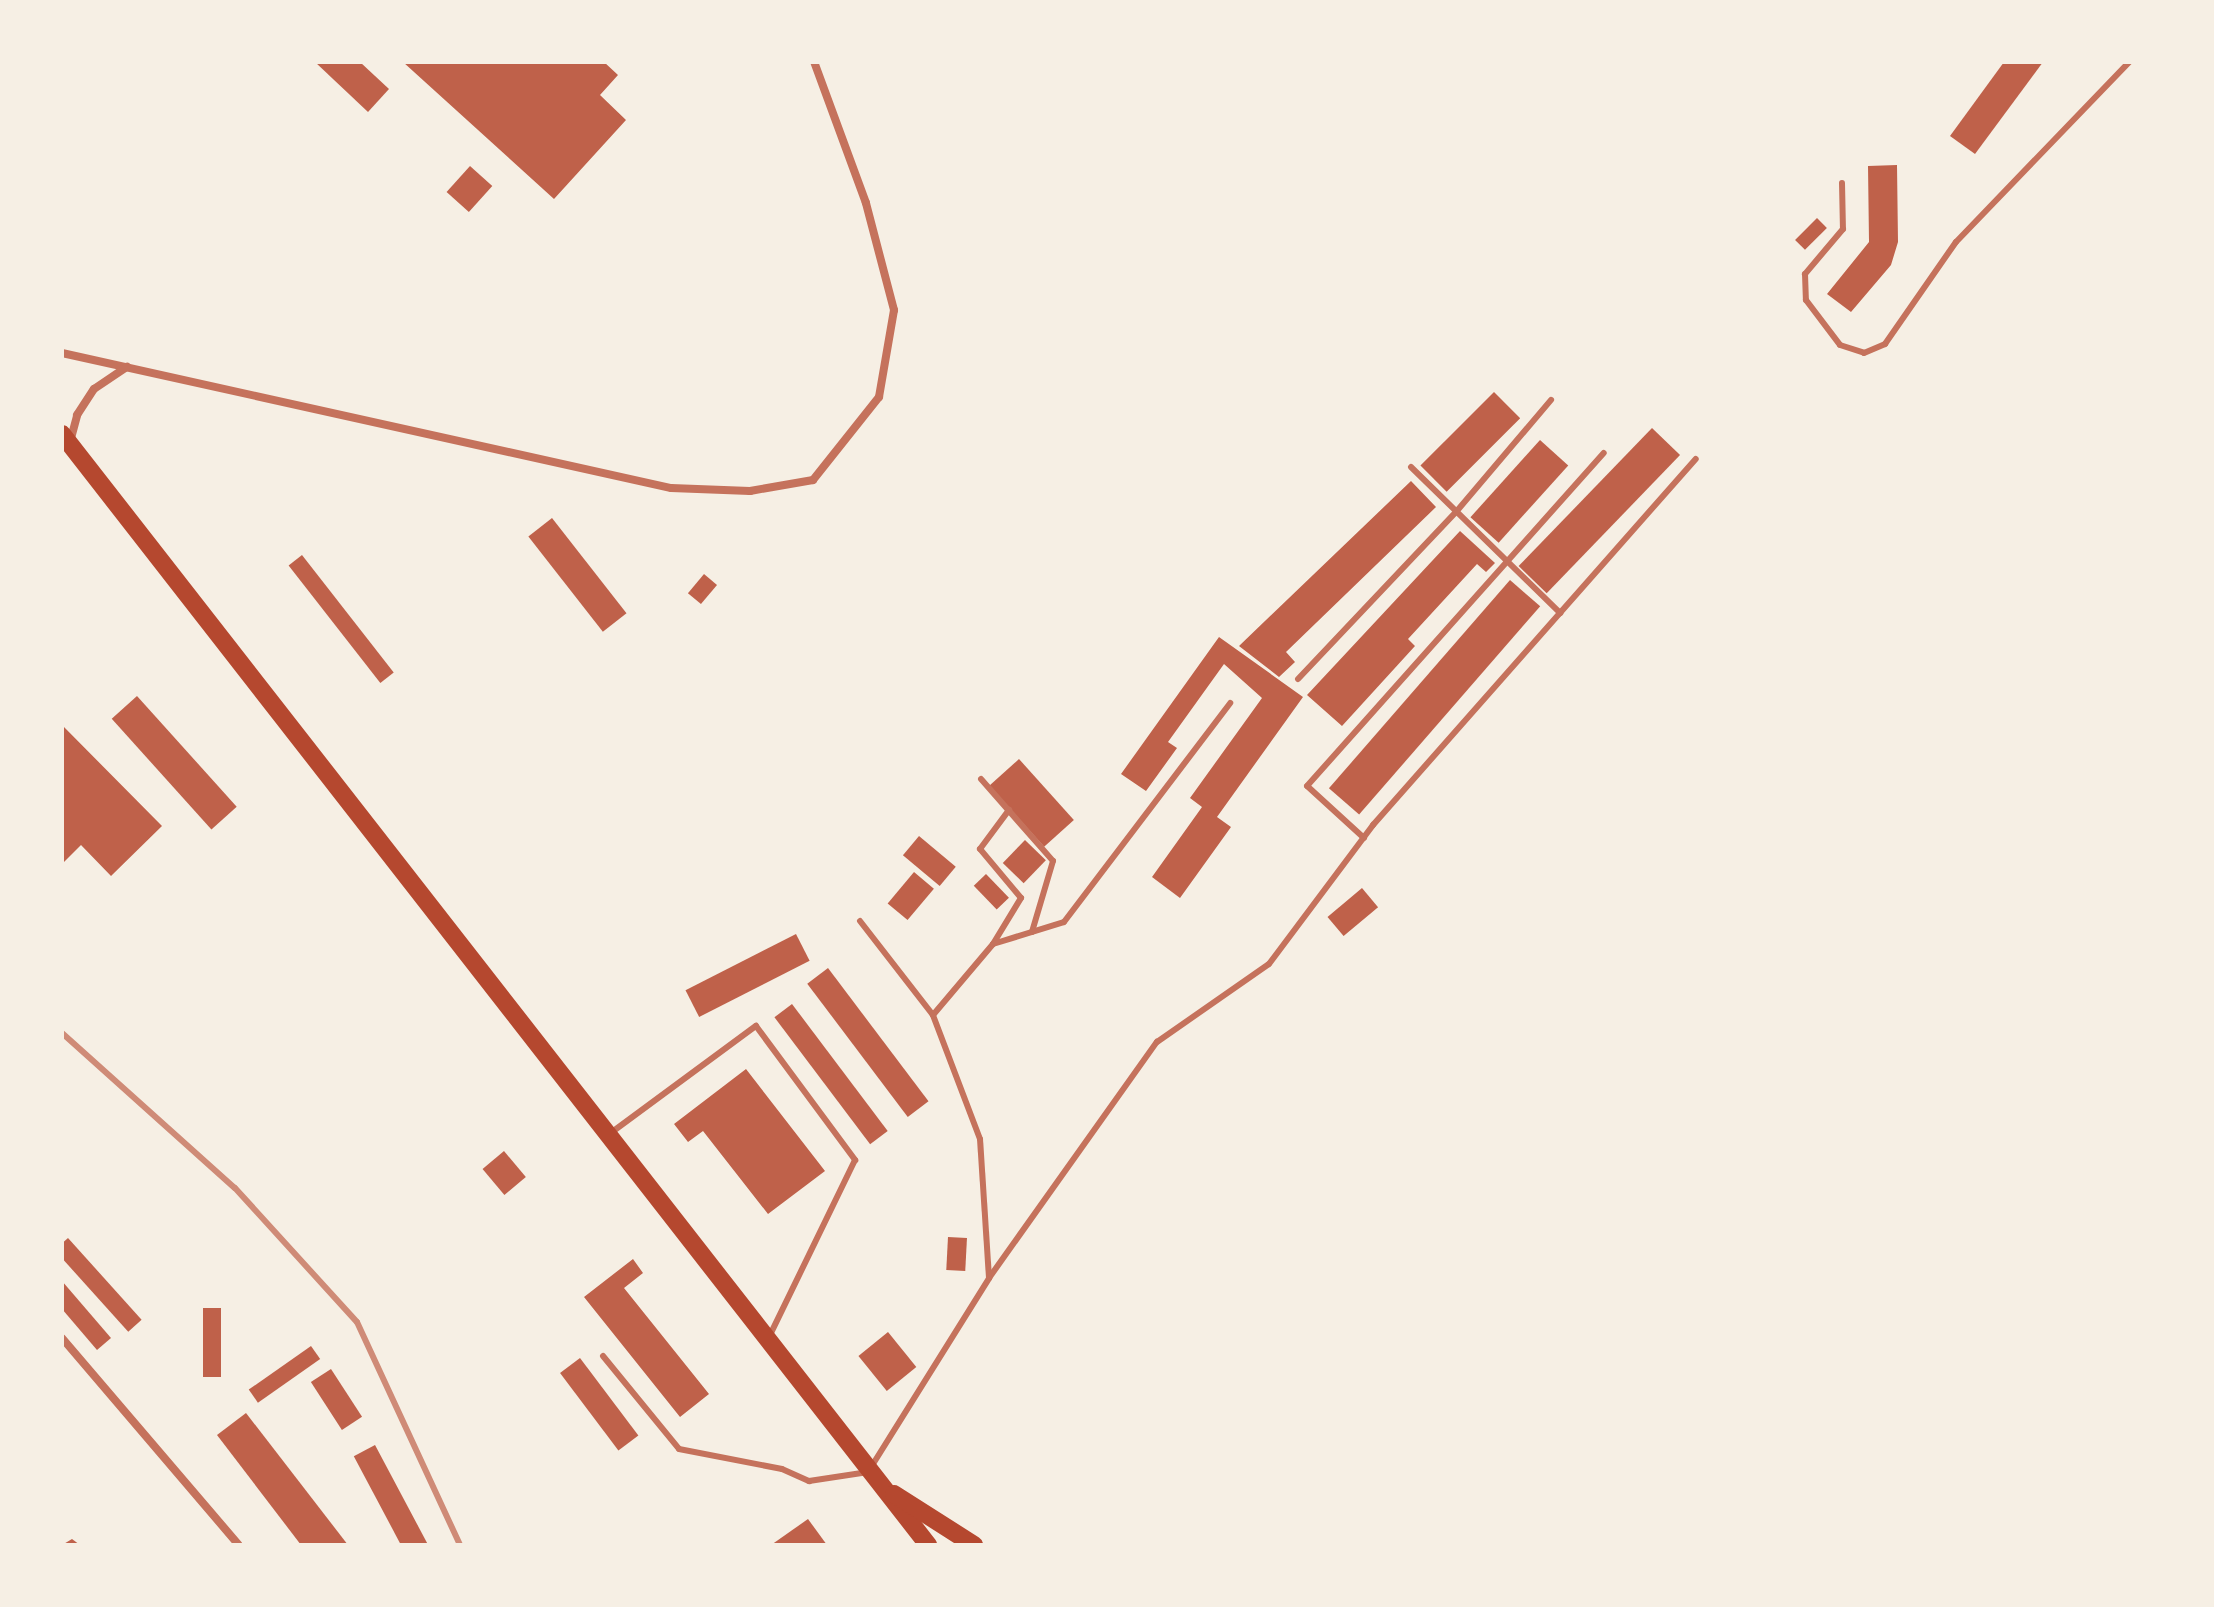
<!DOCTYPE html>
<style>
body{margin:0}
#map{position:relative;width:2214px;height:1607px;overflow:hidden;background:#f6efe4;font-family:Raleway,sans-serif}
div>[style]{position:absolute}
.building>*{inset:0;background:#bf614a;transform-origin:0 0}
.service>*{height:6px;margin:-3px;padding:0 3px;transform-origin:3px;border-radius:3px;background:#c5725c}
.minor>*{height:8px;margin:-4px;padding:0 4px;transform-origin:4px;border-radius:4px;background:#c5725c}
.trunk>*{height:18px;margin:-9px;padding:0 9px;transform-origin:9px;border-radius:9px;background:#b5482f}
.rail>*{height:6px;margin:-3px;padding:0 3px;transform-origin:3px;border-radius:3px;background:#cf8b77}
span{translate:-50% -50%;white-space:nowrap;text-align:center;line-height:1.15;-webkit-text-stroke:8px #f6efe4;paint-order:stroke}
.frame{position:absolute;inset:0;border:64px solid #f6efe4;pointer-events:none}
</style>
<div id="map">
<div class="building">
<div style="clip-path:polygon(315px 62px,360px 62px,389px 89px,368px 112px)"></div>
<div style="clip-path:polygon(403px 62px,604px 62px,618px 75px,600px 95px,626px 120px,554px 199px)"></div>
<div style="clip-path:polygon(2004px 62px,2043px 62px,1975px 154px,1950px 136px)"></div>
<div style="clip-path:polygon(1897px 165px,1898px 242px,1891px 265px,1851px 312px,1827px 294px,1869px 242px,1868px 166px)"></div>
<div style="left:470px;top:166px;width:30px;height:35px;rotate:42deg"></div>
<div style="left:1817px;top:218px;width:14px;height:31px;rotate:45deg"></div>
<div style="left:1494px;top:392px;width:37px;height:104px;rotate:45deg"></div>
<div style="left:1652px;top:428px;width:39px;height:192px;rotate:44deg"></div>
<div style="left:1540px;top:440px;width:38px;height:104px;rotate:42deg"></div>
<div style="clip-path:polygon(1411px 481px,1436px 507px,1286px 652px,1295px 662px,1279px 677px,1239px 646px)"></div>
<div style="left:552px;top:518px;width:121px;height:30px;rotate:52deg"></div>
<div style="clip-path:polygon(1460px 531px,1495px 563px,1486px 572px,1477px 564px,1408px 639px,1415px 646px,1342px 726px,1307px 695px)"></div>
<div style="left:302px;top:555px;width:149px;height:17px;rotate:52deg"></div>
<div style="left:704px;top:574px;width:17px;height:25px;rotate:40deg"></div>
<div style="left:1510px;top:580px;width:40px;height:276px;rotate:41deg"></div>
<div style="clip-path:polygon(1219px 637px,1303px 697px,1217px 817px,1231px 827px,1180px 898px,1152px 877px,1202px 807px,1190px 798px,1262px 698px,1224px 664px,1168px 742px,1177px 748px,1146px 791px,1121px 774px)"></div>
<div style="left:137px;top:696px;width:149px;height:34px;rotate:48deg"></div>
<div style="clip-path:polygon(62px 725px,162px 826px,111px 876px,81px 845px,62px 864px)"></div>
<div style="left:1019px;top:759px;width:82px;height:40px;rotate:48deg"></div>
<div style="left:919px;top:836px;width:48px;height:25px;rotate:40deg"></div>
<div style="left:1025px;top:840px;width:29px;height:32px;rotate:44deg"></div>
<div style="left:914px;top:872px;width:26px;height:41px;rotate:40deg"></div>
<div style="left:986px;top:874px;width:33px;height:17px;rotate:46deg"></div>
<div style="left:1362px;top:888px;width:25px;height:45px;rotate:50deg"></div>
<div style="left:796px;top:934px;width:30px;height:124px;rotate:63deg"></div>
<div style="left:828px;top:968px;width:167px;height:26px;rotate:53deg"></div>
<div style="left:792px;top:1004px;width:159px;height:22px;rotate:53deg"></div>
<div style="clip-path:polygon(746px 1069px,825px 1171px,768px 1214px,703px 1131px,688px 1142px,674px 1124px)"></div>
<div style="left:504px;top:1151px;width:34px;height:28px;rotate:50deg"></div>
<div style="left:948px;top:1237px;width:19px;height:33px;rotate:3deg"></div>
<div style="left:68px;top:1238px;width:110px;height:18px;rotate:48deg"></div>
<div style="clip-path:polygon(633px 1259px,643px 1273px,624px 1288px,709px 1394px,680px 1417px,584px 1297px)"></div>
<div style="clip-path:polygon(62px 1281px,111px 1338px,97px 1350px,62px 1309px)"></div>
<div style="left:203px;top:1308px;width:18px;height:69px"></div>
<div style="left:888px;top:1332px;width:45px;height:38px;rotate:51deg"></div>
<div style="left:311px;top:1346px;width:16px;height:76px;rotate:55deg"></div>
<div style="left:580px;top:1358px;width:97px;height:25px;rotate:53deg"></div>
<div style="left:331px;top:1369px;width:57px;height:24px;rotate:57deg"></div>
<div style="clip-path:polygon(246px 1413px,348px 1545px,301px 1545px,217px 1435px)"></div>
<div style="left:375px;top:1445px;width:114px;height:24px;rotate:62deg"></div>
<div style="clip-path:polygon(808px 1519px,827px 1545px,771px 1545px)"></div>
<div style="clip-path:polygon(72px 1539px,80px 1545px,62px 1545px)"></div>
</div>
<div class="service">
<div style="left:1842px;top:183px;width:46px;rotate:88.8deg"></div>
<div style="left:1843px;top:229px;width:59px;rotate:130.2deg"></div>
<div style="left:1805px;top:274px;width:26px;rotate:88deg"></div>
<div style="left:1806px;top:300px;width:56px;rotate:52.9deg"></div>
<div style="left:1840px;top:345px;width:25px;rotate:18deg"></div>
<div style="left:1864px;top:353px;width:23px;rotate:-23deg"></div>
<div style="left:1885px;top:344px;width:124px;rotate:-55.2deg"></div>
<div style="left:1956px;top:242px;width:250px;rotate:-46.1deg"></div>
<div style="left:1411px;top:467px;width:209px;rotate:44.4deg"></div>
<div style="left:1298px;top:679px;width:230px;rotate:-46.6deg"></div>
<div style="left:1456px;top:512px;width:147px;rotate:-49.7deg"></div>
<div style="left:981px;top:779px;width:109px;rotate:48.7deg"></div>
<div style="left:1053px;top:861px;width:74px;rotate:106.5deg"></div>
<div style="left:1364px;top:838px;width:77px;rotate:-137.6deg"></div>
<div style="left:1307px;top:786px;width:446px;rotate:-48.3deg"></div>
<div style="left:860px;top:921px;width:119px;rotate:52.2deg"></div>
<div style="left:993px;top:944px;width:54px;rotate:-58.7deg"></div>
<div style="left:1021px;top:898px;width:64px;rotate:-129.9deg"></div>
<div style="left:980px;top:849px;width:49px;rotate:-53.4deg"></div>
<div style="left:612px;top:1132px;width:179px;rotate:-36.4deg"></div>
<div style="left:756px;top:1026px;width:167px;rotate:53.5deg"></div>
<div style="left:855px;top:1160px;width:195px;rotate:115.9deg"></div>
<div style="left:989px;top:1278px;width:290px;rotate:-54.6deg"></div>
<div style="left:1157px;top:1042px;width:136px;rotate:-34.9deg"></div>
<div style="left:1269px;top:964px;width:174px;rotate:-53.2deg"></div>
<div style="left:1373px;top:825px;width:488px;rotate:-48.6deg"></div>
<div style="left:603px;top:1356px;width:120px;rotate:50.7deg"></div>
<div style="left:679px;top:1449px;width:105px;rotate:11deg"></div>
<div style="left:782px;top:1469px;width:30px;rotate:24deg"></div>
<div style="left:809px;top:1481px;width:60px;rotate:-8.7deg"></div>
<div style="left:868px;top:1472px;width:229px;rotate:-58deg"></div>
<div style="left:989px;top:1278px;width:139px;rotate:-93.7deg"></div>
<div style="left:980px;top:1139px;width:133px;rotate:-110.8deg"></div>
<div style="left:933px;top:1015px;width:93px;rotate:-49.8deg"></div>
<div style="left:993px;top:944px;width:74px;rotate:-17.2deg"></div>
<div style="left:1064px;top:922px;width:275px;rotate:-52.8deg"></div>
</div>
<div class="minor">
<div style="left:62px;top:353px;width:624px;rotate:12.5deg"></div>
<div style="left:671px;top:488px;width:79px;rotate:2.2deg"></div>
<div style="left:750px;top:491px;width:64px;rotate:-9.9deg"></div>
<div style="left:813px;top:480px;width:106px;rotate:-51.5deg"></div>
<div style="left:879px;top:397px;width:88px;rotate:-80.2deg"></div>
<div style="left:894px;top:310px;width:111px;rotate:-104.7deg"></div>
<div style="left:866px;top:203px;width:150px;rotate:-110.2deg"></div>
<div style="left:70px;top:442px;width:28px;rotate:-75deg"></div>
<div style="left:77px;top:415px;width:31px;rotate:-57deg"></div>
<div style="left:94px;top:389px;width:40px;rotate:-34deg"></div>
<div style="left:62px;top:1338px;width:272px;rotate:49.5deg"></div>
</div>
<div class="trunk">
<div style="left:62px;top:434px;width:1409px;rotate:52.06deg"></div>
<div style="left:894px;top:1494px;width:95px;rotate:32.5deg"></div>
</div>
<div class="rail">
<div style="left:62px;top:1033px;width:232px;rotate:41.9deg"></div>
<div style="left:235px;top:1188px;width:181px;rotate:47.7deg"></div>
<div style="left:357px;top:1322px;width:246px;rotate:65.2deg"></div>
</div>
<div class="frame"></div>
</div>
